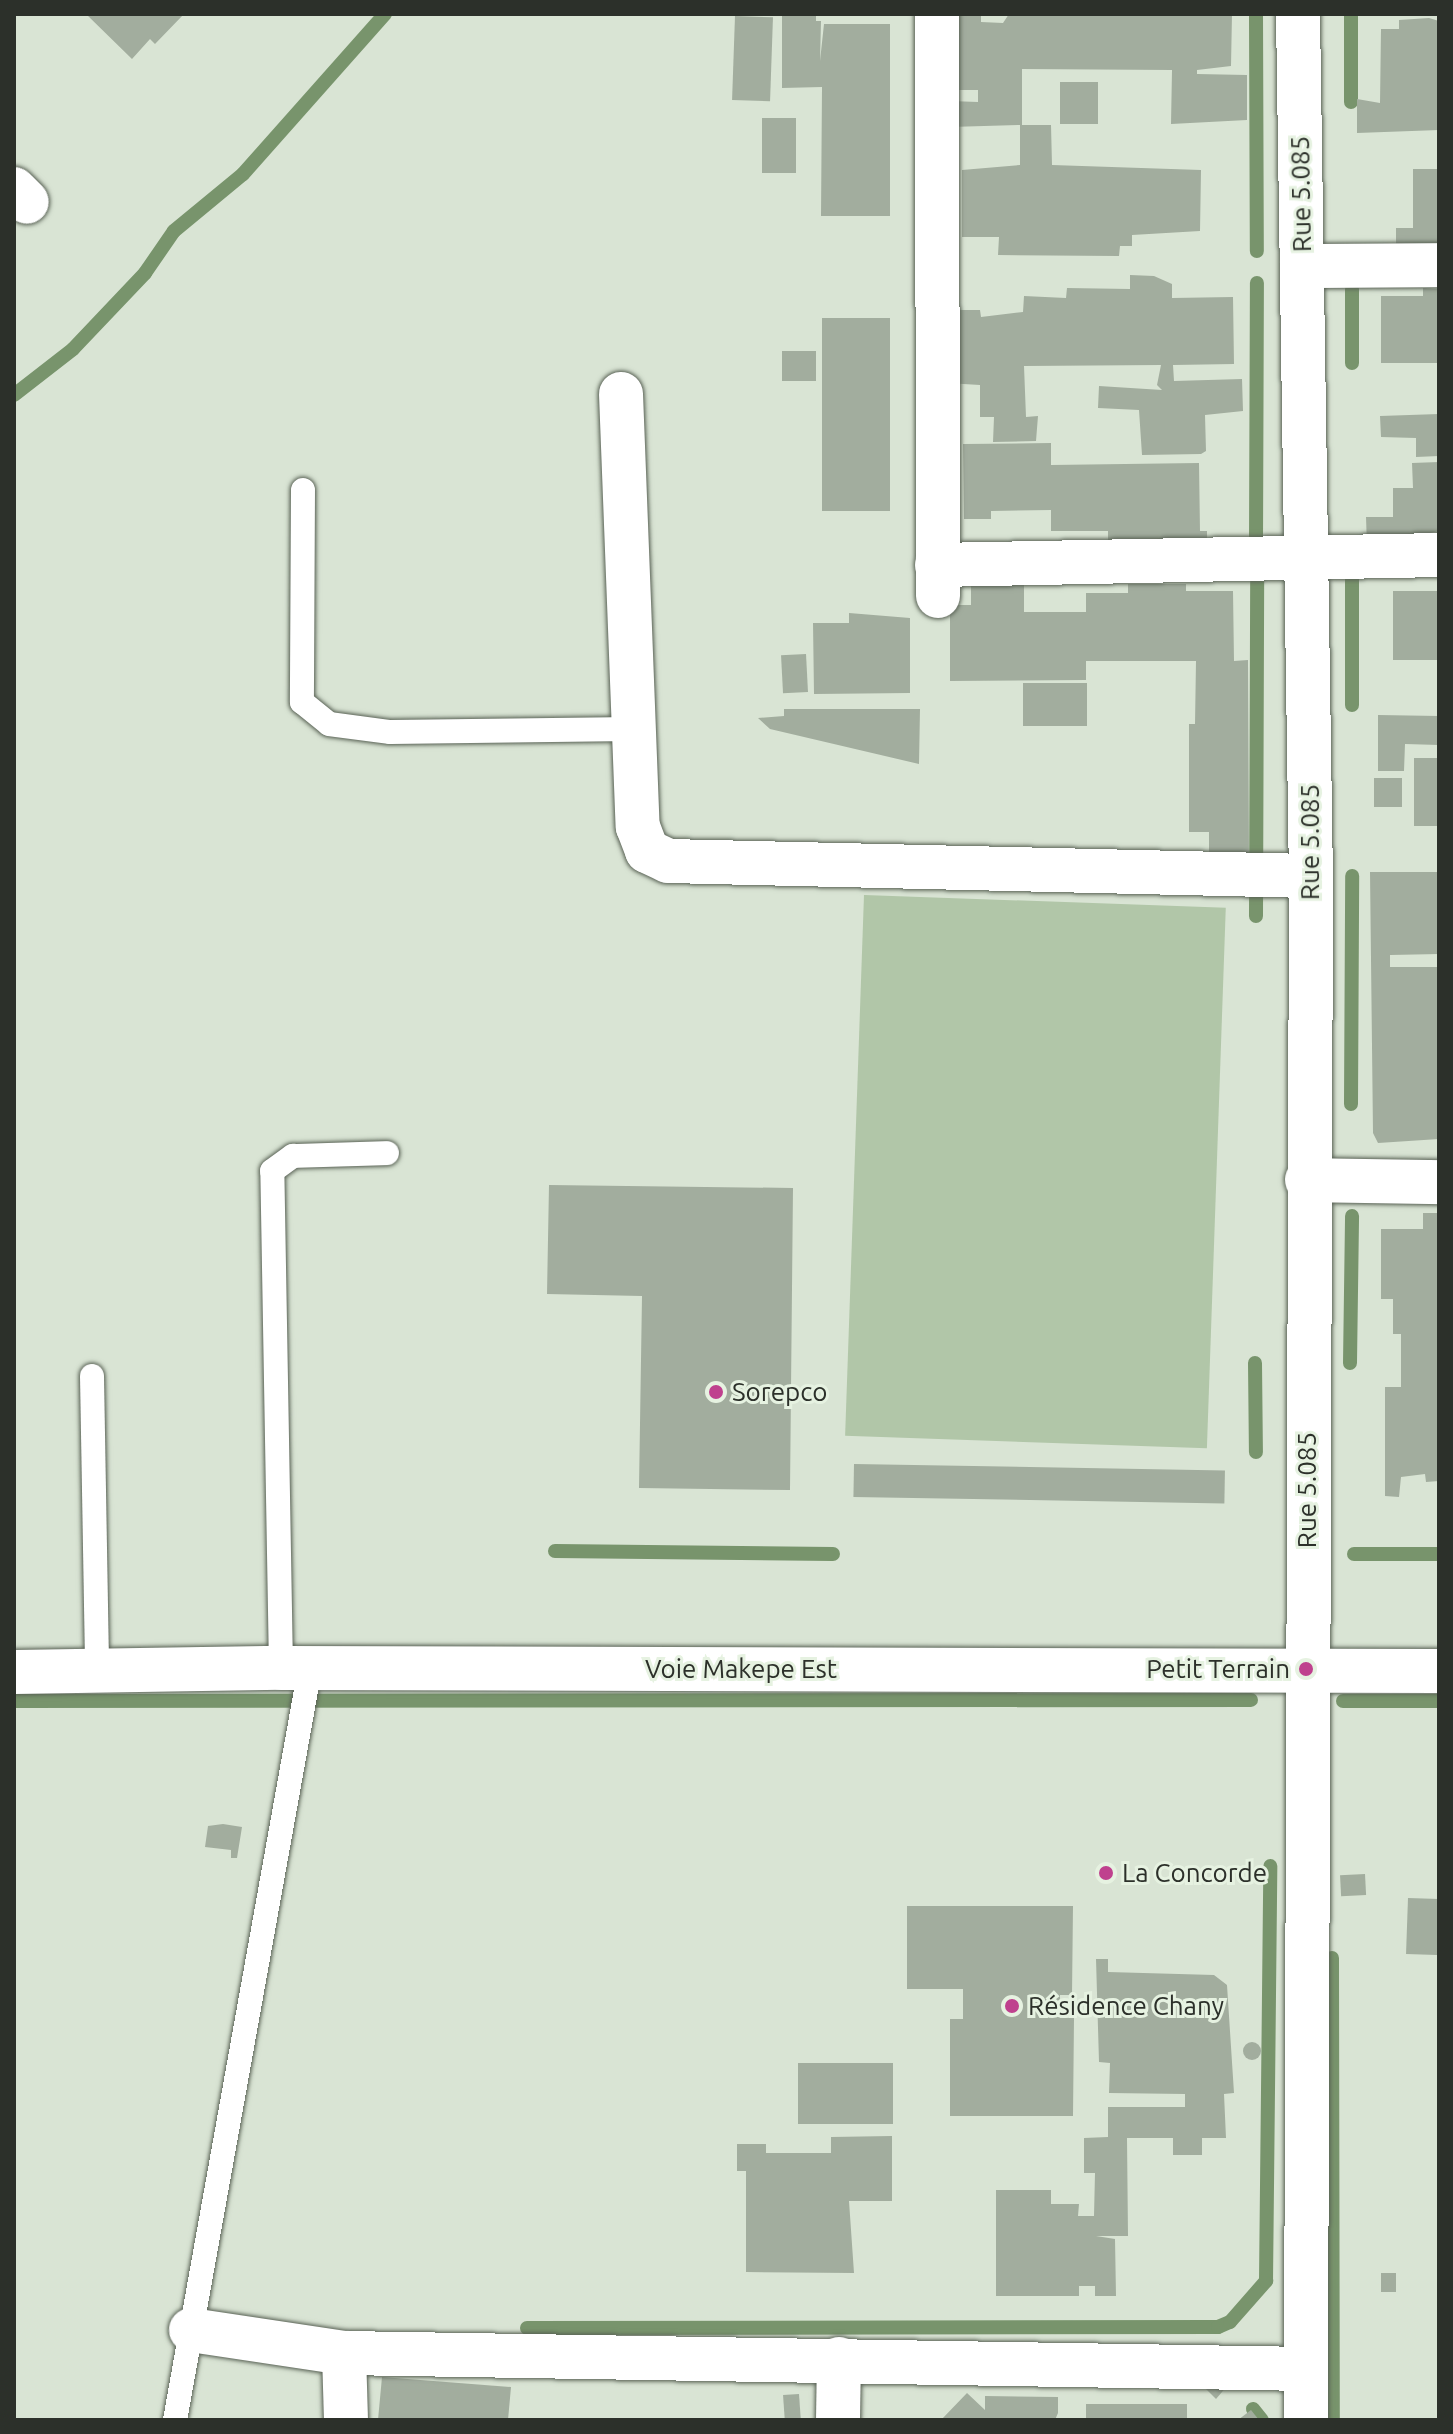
<!DOCTYPE html>
<meta charset="utf-8">
<style>
body{margin:0}
#map{position:relative;width:1453px;height:2434px;overflow:hidden;background:#d9e4d4;font-family:Ubuntu,sans-serif}
div>[style]{position:absolute}
.green>*{inset:0;background:#b1c6a8;transform-origin:0 0}
.stream>*{height:14px;margin:-7px;padding:0 7px;transform-origin:7px;border-radius:7px;background:#78946c}
.building>*{inset:0;background:#a2ad9e;transform-origin:0 0}
.round{border-radius:50%}
.roads{filter:drop-shadow(0 0 2px #596255) drop-shadow(0 0 2px #596255)}
.service>*{height:24px;margin:-12px;padding:0 12px;transform-origin:12px;border-radius:12px;background:#fff}
.minor>*{height:44px;margin:-22px;padding:0 22px;transform-origin:22px;border-radius:22px;background:#fff}
.primary>*{height:44px;margin:-22px;padding:0 22px;transform-origin:22px;border-radius:22px;background:#fff}
.dots>*{width:22px;height:22px;translate:-50% -50%;box-sizing:border-box;border:4px solid #e6f2e1;border-radius:50%}
span{translate:-50% -50%;white-space:nowrap;text-align:center;line-height:1.15;-webkit-text-stroke:6px #e6f2e1;paint-order:stroke}
.street-label{font-size:26px;color:#2c302a}
.poi-label{font-size:26px;color:#2c302a}
.left{translate:0 -50%;text-align:left}
.right{translate:-100% -50%;text-align:right}
.frame{position:absolute;inset:0;border:16px solid #2c302a;pointer-events:none}
</style>
<div id="map">
<div class="green">
<div style="left:864px;top:895px;width:362px;height:541px;rotate:2deg"></div>
</div>
<div class="stream">
<div style="left:1256px;top:14px;width:237px;rotate:89.8deg"></div>
<div style="left:1351px;top:14px;width:88px;rotate:90deg"></div>
<div style="left:1352px;top:289px;width:74px;rotate:90deg"></div>
<div style="left:14px;top:395px;width:75px;rotate:-37.9deg"></div>
<div style="left:73px;top:349px;width:105px;rotate:-46.5deg"></div>
<div style="left:145px;top:273px;width:51px;rotate:-55.4deg"></div>
<div style="left:174px;top:231px;width:89px;rotate:-39.6deg"></div>
<div style="left:243px;top:174px;width:214px;rotate:-48.4deg"></div>
<div style="left:1256px;top:544px;width:261px;rotate:-89.8deg"></div>
<div style="left:1352px;top:571px;width:134px;rotate:90deg"></div>
<div style="left:1256px;top:916px;width:343px;rotate:-89.8deg"></div>
<div style="left:1351px;top:1104px;width:228px;rotate:-89.7deg"></div>
<div style="left:1255px;top:1363px;width:89px;rotate:89.4deg"></div>
<div style="left:1350px;top:1363px;width:147px;rotate:-89.2deg"></div>
<div style="left:555px;top:1551px;width:278px;rotate:0.6deg"></div>
<div style="left:1354px;top:1554px;width:85px"></div>
<div style="left:14px;top:1701px;width:1237px;rotate:-0.05deg"></div>
<div style="left:1343px;top:1701px;width:96px"></div>
<div style="left:1332px;top:1958px;width:462px;rotate:89.9deg"></div>
<div style="left:527px;top:2328px;width:691px;rotate:-0.08deg"></div>
<div style="left:1218px;top:2327px;width:13px;rotate:-23deg"></div>
<div style="left:1230px;top:2322px;width:55px;rotate:-48.7deg"></div>
<div style="left:1266px;top:2281px;width:415px;rotate:-89.4deg"></div>
<div style="left:1253px;top:2409px;width:14px;rotate:51deg"></div>
</div>
<div class="building">
<div style="clip-path:polygon(86px 14px,184px 14px,155px 44px,150px 39px,132px 59px)"></div>
<div style="clip-path:polygon(782px 14px,816px 14px,816px 21px,821px 21px,820px 61px,824px 24px,890px 24px,890px 216px,821px 216px,822px 87px,782px 88px)"></div>
<div style="clip-path:polygon(950px 14px,981px 14px,981px 22px,1003px 23px,1009px 14px,1232px 14px,1231px 66px,1197px 70px,1197px 74px,1247px 75px,1247px 120px,1171px 124px,1172px 70px,1022px 69px,1022px 125px,1051px 125px,1052px 165px,1201px 170px,1200px 231px,1132px 235px,1132px 246px,1120px 246px,1119px 256px,998px 255px,999px 237px,962px 237px,962px 170px,1020px 165px,1020px 125px,950px 127px,950px 101px,978px 102px,978px 90px,949px 90px)"></div>
<div style="left:735px;top:16px;width:38px;height:84px;rotate:2deg"></div>
<div style="clip-path:polygon(1429px 18px,1439px 21px,1439px 130px,1357px 133px,1357px 99px,1380px 103px,1381px 29px,1399px 29px,1399px 20px)"></div>
<div style="left:1060px;top:82px;width:38px;height:42px"></div>
<div style="left:762px;top:118px;width:34px;height:55px"></div>
<div style="clip-path:polygon(1413px 169px,1439px 169px,1439px 259px,1396px 259px,1396px 228px,1413px 228px)"></div>
<div style="clip-path:polygon(1130px 275px,1154px 276px,1172px 284px,1172px 298px,1233px 297px,1234px 364px,1173px 365px,1174px 381px,1242px 379px,1243px 411px,1205px 415px,1206px 451px,1201px 454px,1142px 455px,1139px 410px,1098px 408px,1099px 386px,1162px 390px,1157px 385px,1161px 365px,1024px 366px,1026px 417px,1038px 416px,1036px 441px,993px 442px,994px 417px,980px 417px,980px 385px,947px 383px,947px 310px,980px 310px,981px 317px,1023px 312px,1024px 296px,1066px 298px,1067px 288px,1130px 289px)"></div>
<div style="clip-path:polygon(1423px 288px,1439px 289px,1439px 363px,1381px 363px,1381px 296px,1423px 296px)"></div>
<div style="left:822px;top:318px;width:68px;height:193px"></div>
<div style="left:816px;top:351px;width:30px;height:34px;rotate:90deg"></div>
<div style="clip-path:polygon(1439px 414px,1439px 456px,1416px 457px,1416px 438px,1381px 437px,1380px 416px)"></div>
<div style="clip-path:polygon(1051px 443px,1051px 465px,1199px 463px,1200px 531px,1207px 531px,1207px 547px,1140px 548px,1140px 539px,1108px 540px,1108px 531px,1051px 531px,1051px 510px,991px 511px,991px 519px,964px 519px,963px 444px)"></div>
<div style="clip-path:polygon(1439px 462px,1439px 531px,1367px 546px,1366px 517px,1393px 517px,1393px 488px,1413px 488px,1412px 463px)"></div>
<div style="clip-path:polygon(971px 574px,1024px 574px,1024px 612px,1086px 612px,1086px 593px,1128px 593px,1128px 584px,1186px 584px,1186px 591px,1233px 591px,1234px 661px,1248px 660px,1249px 855px,1209px 855px,1209px 832px,1189px 832px,1189px 724px,1195px 724px,1196px 661px,1086px 661px,1086px 680px,950px 681px,950px 605px,971px 605px)"></div>
<div style="left:1393px;top:591px;width:46px;height:69px"></div>
<div style="clip-path:polygon(849px 613px,910px 618px,910px 693px,814px 694px,813px 623px,849px 623px)"></div>
<div style="left:806px;top:654px;width:38px;height:25px;rotate:87deg"></div>
<div style="left:1023px;top:683px;width:64px;height:43px"></div>
<div style="clip-path:polygon(784px 709px,920px 709px,919px 764px,770px 729px,758px 718px,784px 716px)"></div>
<div style="clip-path:polygon(1378px 715px,1439px 716px,1439px 745px,1405px 744px,1404px 771px,1378px 771px)"></div>
<div style="left:1414px;top:758px;width:25px;height:68px"></div>
<div style="left:1402px;top:778px;width:29px;height:28px;rotate:90deg"></div>
<div style="clip-path:polygon(1370px 872px,1439px 872px,1439px 954px,1390px 955px,1390px 967px,1439px 967px,1439px 1139px,1378px 1143px,1373px 1133px)"></div>
<div style="clip-path:polygon(549px 1185px,793px 1188px,790px 1490px,639px 1488px,642px 1296px,547px 1294px)"></div>
<div style="clip-path:polygon(1423px 1213px,1439px 1213px,1439px 1481px,1426px 1482px,1425px 1474px,1401px 1477px,1399px 1497px,1385px 1496px,1385px 1387px,1401px 1387px,1401px 1334px,1393px 1334px,1393px 1299px,1381px 1299px,1381px 1229px,1423px 1229px)"></div>
<div style="left:854px;top:1464px;width:371px;height:33px;rotate:1deg"></div>
<div style="clip-path:polygon(223px 1824px,242px 1827px,237px 1858px,231px 1858px,231px 1850px,205px 1847px,208px 1826px)"></div>
<div style="left:1365px;top:1874px;width:21px;height:25px;rotate:87deg"></div>
<div style="left:1408px;top:1898px;width:31px;height:56px;rotate:2deg"></div>
<div style="clip-path:polygon(907px 1906px,1073px 1906px,1072px 1995px,1060px 1995px,1060px 2018px,1074px 2018px,1073px 2116px,950px 2116px,950px 2019px,963px 2019px,963px 1989px,907px 1989px)"></div>
<div style="clip-path:polygon(1096px 1959px,1108px 1959px,1108px 1972px,1214px 1975px,1227px 1985px,1234px 2093px,1224px 2094px,1226px 2138px,1202px 2138px,1202px 2155px,1173px 2155px,1173px 2138px,1127px 2138px,1128px 2236px,1096px 2236px,1115px 2239px,1116px 2296px,1095px 2296px,1095px 2286px,1079px 2286px,1079px 2296px,996px 2296px,996px 2190px,1051px 2190px,1051px 2204px,1079px 2204px,1078px 2216px,1094px 2216px,1095px 2173px,1084px 2173px,1084px 2138px,1108px 2137px,1108px 2107px,1185px 2107px,1185px 2094px,1109px 2093px,1110px 2063px,1099px 2062px)"></div>
<div class="round" style="left:1243px;top:2042px;width:18px;height:18px"></div>
<div style="left:893px;top:2063px;width:61px;height:95px;rotate:90deg"></div>
<div style="clip-path:polygon(892px 2136px,892px 2201px,849px 2201px,854px 2273px,746px 2272px,746px 2171px,737px 2171px,737px 2144px,766px 2144px,766px 2153px,831px 2153px,831px 2137px)"></div>
<div style="left:1381px;top:2273px;width:15px;height:19px"></div>
<div style="clip-path:polygon(382px 2377px,511px 2387px,508px 2420px,378px 2420px)"></div>
<div style="clip-path:polygon(1228px 2385px,1216px 2399px,1203px 2386px)"></div>
<div style="clip-path:polygon(967px 2393px,985px 2410px,985px 2396px,1058px 2397px,1058px 2413px,1055px 2420px,941px 2420px)"></div>
<div style="left:799px;top:2394px;width:26px;height:16px;rotate:86deg"></div>
<div style="left:1086px;top:2404px;width:101px;height:16px"></div>
<div style="clip-path:polygon(1251px 2410px,1259px 2420px,1238px 2420px)"></div>
</div>
<div class="roads">
<div class="service">
<div style="left:303px;top:490px;width:212px;rotate:90.3deg"></div>
<div style="left:302px;top:702px;width:35px;rotate:39deg"></div>
<div style="left:329px;top:724px;width:62px;rotate:7.5deg"></div>
<div style="left:390px;top:732px;width:243px;rotate:-0.7deg"></div>
<div style="left:92px;top:1376px;width:293px;rotate:89deg"></div>
<div style="left:281px;top:1668px;width:497px;rotate:-91deg"></div>
<div style="left:272px;top:1171px;width:26px;rotate:-36deg"></div>
<div style="left:293px;top:1156px;width:94px;rotate:-1.8deg"></div>
<div style="left:175px;top:2420px;width:764px;rotate:-79.82deg"></div>
</div>
<div class="minor">
<div style="left:937px;top:14px;width:582px;rotate:89.9deg"></div>
<div style="left:1298px;top:14px;width:862px;rotate:89.14deg"></div>
<div style="left:1311px;top:876px;width:1544px;rotate:90.19deg"></div>
<div style="left:14px;top:189px;width:18px;rotate:45deg"></div>
<div style="left:1302px;top:266px;width:137px;rotate:-0.4deg"></div>
<div style="left:621px;top:394px;width:433px;rotate:87.8deg"></div>
<div style="left:638px;top:827px;width:26px;rotate:69deg"></div>
<div style="left:647px;top:851px;width:23px;rotate:25deg"></div>
<div style="left:668px;top:861px;width:643px;rotate:1.34deg"></div>
<div style="left:937px;top:565px;width:502px;rotate:-1.14deg"></div>
<div style="left:1307px;top:1180px;width:132px;rotate:0.9deg"></div>
<div style="left:191px;top:2330px;width:155px;rotate:8.5deg"></div>
<div style="left:344px;top:2353px;width:962px;rotate:0.95deg"></div>
<div style="left:344px;top:2353px;width:67px;rotate:88.3deg"></div>
<div style="left:838px;top:2420px;width:61px;rotate:-89.1deg"></div>
</div>
<div class="primary">
<div style="left:14px;top:1672px;width:267px;rotate:-0.9deg"></div>
<div style="left:281px;top:1668px;width:1158px;rotate:0.15deg"></div>
</div>
</div>
<div class="dots">
<div style="left:716px;top:1392px;background:#bf418e"></div>
<div style="left:1306px;top:1669px;background:#bf418e"></div>
<div style="left:1106px;top:1873px;background:#bf418e"></div>
<div style="left:1012px;top:2006px;background:#bf418e"></div>
</div>
<div class="street-label">
<span style="left:1301px;top:194px;rotate:-91deg">Rue 5.085</span>
<span style="left:1310px;top:842px;rotate:-90deg">Rue 5.085</span>
<span style="left:1307px;top:1490px;rotate:-90deg">Rue 5.085</span>
<span style="left:741px;top:1669px">Voie Makepe Est</span>
</div>
<div class="poi-label">
<span class="left" style="left:732px;top:1392px">Sorepco</span>
<span class="right" style="left:1290px;top:1669px">Petit Terrain</span>
<span class="left" style="left:1122px;top:1873px">La Concorde</span>
<span class="left" style="left:1028px;top:2006px">Résidence Chany</span>
</div>
<div class="frame"></div>
</div>
